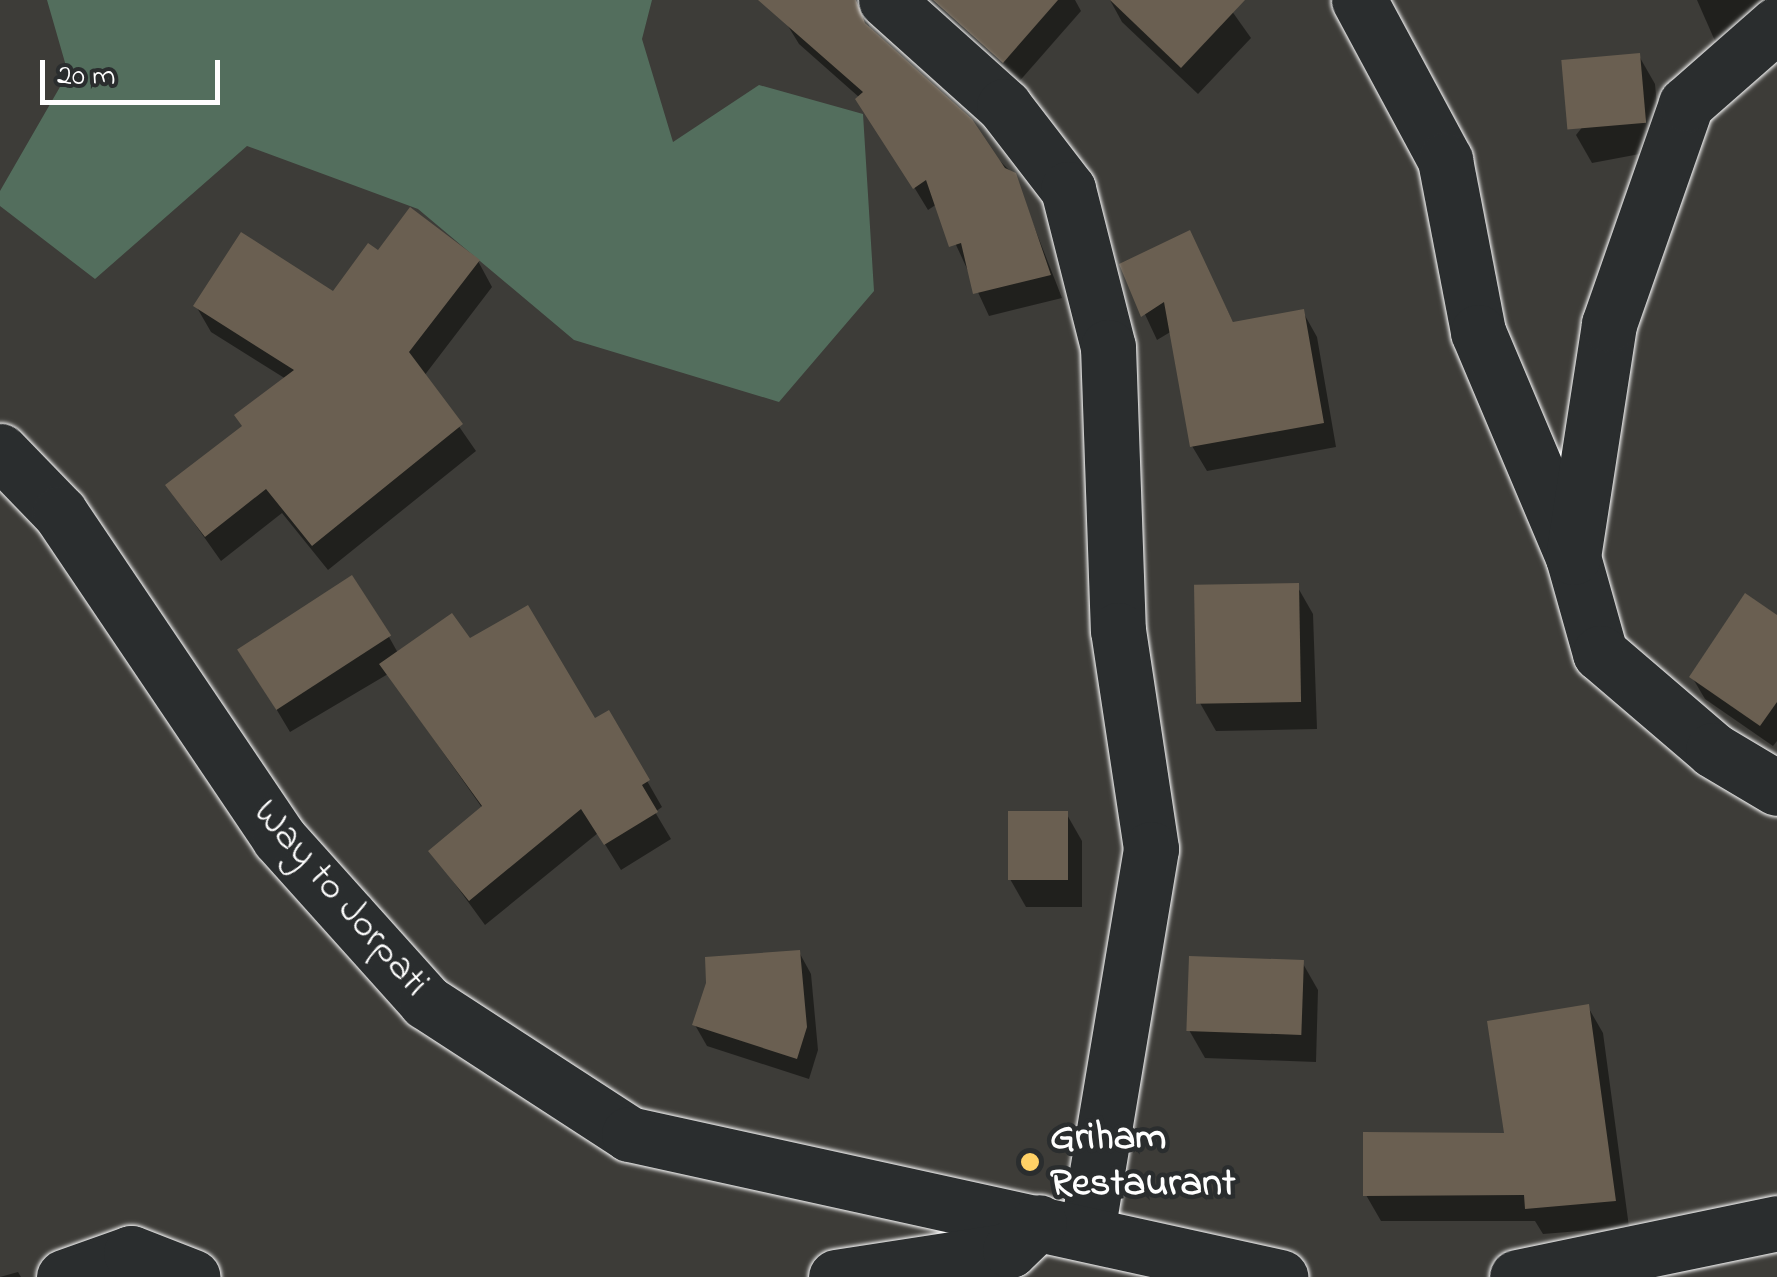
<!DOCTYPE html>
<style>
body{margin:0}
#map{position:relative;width:1777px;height:1277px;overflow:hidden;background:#3d3c38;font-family:"Indie Flower",sans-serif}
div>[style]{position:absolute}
.green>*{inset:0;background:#536e5d}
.shadow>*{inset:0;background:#0007}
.building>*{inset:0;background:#6a5f51;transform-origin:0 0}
.roads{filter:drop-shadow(0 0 2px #fff) drop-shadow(0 0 2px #fff)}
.minor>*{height:55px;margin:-27.5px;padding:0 27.5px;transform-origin:27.5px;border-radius:27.5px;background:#2a2d2e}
.dots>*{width:28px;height:28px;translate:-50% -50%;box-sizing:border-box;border:5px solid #2a2d2e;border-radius:50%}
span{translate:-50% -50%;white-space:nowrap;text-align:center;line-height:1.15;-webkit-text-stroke:9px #2a2d2e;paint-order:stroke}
.street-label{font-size:40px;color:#fff}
.poi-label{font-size:40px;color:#fff;font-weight:700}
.left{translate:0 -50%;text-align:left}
.scale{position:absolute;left:40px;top:60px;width:180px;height:45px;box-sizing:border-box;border:5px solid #fff;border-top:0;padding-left:12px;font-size:30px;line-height:35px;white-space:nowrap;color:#fff;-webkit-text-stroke:8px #2a2d2e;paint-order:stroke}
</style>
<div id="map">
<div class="green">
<div style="clip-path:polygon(47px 0,652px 0,642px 39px,673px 142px,759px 85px,863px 114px,874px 291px,779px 402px,574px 340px,418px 209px,247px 146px,95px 279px,0 206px,0 191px,68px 73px)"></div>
</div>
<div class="shadow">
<div style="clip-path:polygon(804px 0,880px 0,867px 19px,871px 32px,1014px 175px,1062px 298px,989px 316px,937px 204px,928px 210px,860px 98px,799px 44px,785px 21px)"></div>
<div style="clip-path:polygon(918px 0,1075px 0,1081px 11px,1017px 84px)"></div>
<div style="clip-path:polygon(1110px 0,1224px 0,1251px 38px,1198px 94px,1122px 22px)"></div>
<div style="clip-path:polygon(1697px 0,1777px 0,1777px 21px,1715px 41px)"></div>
<div style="clip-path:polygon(1639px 56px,1655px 84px,1661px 150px,1592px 163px,1576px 135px)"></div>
<div style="clip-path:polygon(1189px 233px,1234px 324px,1303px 312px,1317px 337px,1336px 447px,1207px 471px,1192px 446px,1172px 331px,1157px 340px,1122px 265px)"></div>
<div style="clip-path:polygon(379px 253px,478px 261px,492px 287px,424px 376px,476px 451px,328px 570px,282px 513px,221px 561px,168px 486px,244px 427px,286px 379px,211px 332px,196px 306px,334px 294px)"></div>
<div style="clip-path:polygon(1297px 586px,1313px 614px,1317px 729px,1216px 731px,1200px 703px)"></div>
<div style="clip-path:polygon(1777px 618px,1777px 741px,1773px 746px,1705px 699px,1692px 677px)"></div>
<div style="clip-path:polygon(389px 637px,398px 653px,469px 641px,594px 722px,608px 713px,662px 807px,655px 812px,671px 839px,621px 870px,598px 833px,485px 925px,431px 851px,483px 809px,388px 674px,290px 732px,241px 650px)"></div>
<div style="clip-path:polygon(1066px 813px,1082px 841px,1082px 907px,1026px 907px,1010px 879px)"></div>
<div style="clip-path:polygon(799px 952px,811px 974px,818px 1050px,809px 1079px,707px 1046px,695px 1025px)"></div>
<div style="clip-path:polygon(1302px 962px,1318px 990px,1316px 1062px,1205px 1058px,1189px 1030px)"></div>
<div style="clip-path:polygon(1588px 1007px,1603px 1033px,1629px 1227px,1543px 1234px,1535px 1221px,1381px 1221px,1366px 1195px,1506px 1135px)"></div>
<div style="clip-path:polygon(18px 1272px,21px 1277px,0 1277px)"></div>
</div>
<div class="building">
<div style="clip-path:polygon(758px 0,856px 0,865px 23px,972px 119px,1005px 168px,1016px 173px,1051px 275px,973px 294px,961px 243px,949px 247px,926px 180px,913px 189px,855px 99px,863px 92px)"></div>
<div style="clip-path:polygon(933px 0,1058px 0,1003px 63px)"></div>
<div style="clip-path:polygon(1110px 0,1245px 0,1181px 68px)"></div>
<div style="left:1640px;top:53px;width:70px;height:79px;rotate:85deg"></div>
<div style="clip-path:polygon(410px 207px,480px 260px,409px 352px,463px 424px,312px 546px,266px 489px,205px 537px,165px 485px,242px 426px,234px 415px,294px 370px,193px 306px,241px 232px,333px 291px,368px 243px,378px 250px)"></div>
<div style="clip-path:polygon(1190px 230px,1233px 322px,1304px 309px,1324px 423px,1190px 447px,1164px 302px,1141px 317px,1119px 264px)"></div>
<div style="left:352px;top:575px;width:72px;height:137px;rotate:57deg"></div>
<div style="left:1299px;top:583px;width:119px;height:105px;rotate:89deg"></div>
<div style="clip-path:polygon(1745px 593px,1777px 615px,1777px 702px,1760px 726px,1689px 677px)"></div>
<div style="clip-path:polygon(528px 605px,595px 718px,609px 710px,650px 780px,642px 785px,658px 812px,604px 845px,581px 809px,469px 901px,428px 851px,482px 806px,379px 664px,452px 613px,470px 638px)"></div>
<div style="left:1008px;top:811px;width:60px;height:69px"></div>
<div style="clip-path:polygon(800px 950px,807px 1027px,797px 1059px,692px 1025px,706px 983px,705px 957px)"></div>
<div style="left:1189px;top:956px;width:115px;height:75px;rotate:2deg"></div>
<div style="clip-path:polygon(1589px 1004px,1616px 1201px,1525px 1209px,1524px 1195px,1363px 1196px,1363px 1132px,1504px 1133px,1487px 1021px)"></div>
</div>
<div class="roads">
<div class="minor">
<div style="left:886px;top:0;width:159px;rotate:41.9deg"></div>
<div style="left:1004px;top:106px;width:105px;rotate:52.4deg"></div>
<div style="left:1068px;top:189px;width:163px;rotate:75.8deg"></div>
<div style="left:1108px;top:347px;width:283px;rotate:88deg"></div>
<div style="left:1118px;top:630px;width:221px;rotate:81.4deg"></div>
<div style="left:1151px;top:849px;width:389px;rotate:99.5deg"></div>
<div style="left:1359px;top:0;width:182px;rotate:61.7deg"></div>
<div style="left:1445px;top:160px;width:175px;rotate:79.1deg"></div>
<div style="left:1478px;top:332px;width:244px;rotate:67.1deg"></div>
<div style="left:1573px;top:557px;width:100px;rotate:74.3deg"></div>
<div style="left:1600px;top:653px;width:149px;rotate:40.6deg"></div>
<div style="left:1713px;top:750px;width:74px;rotate:30.7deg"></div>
<div style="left:0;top:451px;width:86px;rotate:45.9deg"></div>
<div style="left:60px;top:513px;width:392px;rotate:56deg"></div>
<div style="left:279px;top:838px;width:220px;rotate:48.1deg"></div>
<div style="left:426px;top:1002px;width:242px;rotate:33deg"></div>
<div style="left:629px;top:1134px;width:667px;rotate:12.39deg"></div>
<div style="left:1573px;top:557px;width:236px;rotate:-81.2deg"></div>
<div style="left:1609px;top:324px;width:233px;rotate:-70.7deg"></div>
<div style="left:1686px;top:104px;width:121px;rotate:-41.3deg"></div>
<div style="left:64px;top:1277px;width:71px;rotate:-19.7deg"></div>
<div style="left:131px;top:1253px;width:66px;rotate:21.2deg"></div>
<div style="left:836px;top:1277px;width:176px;rotate:-8.8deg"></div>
<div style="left:1010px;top:1250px;width:40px;rotate:-44deg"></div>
<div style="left:1517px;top:1277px;width:266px;rotate:-11.7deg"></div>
</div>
</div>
<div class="dots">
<div style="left:1030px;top:1162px;background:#ffd166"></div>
</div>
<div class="street-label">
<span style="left:340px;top:899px;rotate:49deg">Way to Jorpati</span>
</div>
<div class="poi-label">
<span class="left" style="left:1050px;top:1162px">Griham<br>Restaurant</span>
</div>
<div class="scale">20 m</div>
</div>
